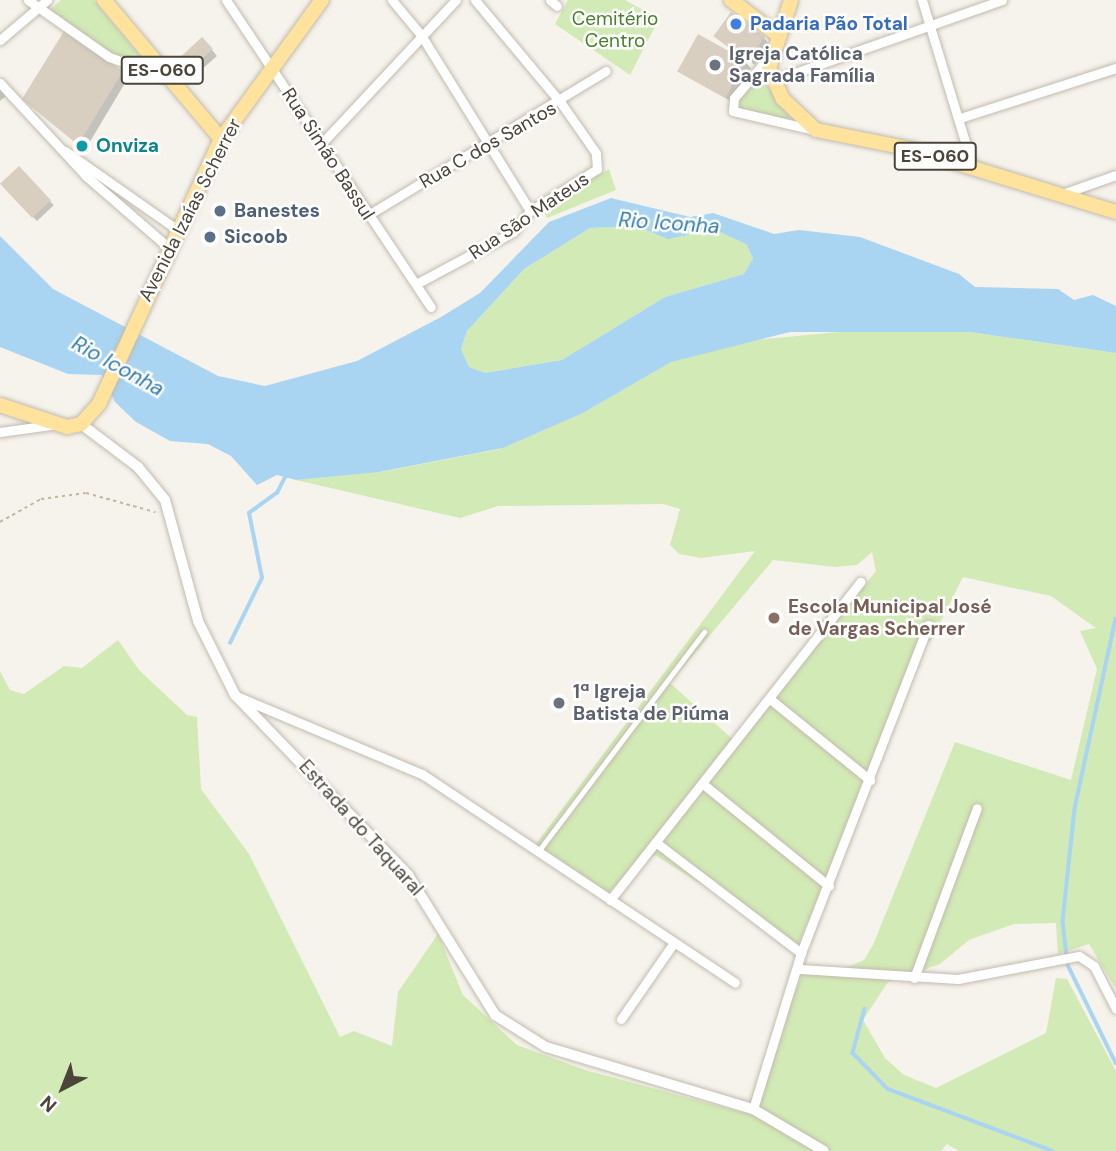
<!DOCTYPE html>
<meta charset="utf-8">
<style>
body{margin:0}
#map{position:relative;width:1116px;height:1151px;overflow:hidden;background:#f6f3ec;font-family:"DM Sans",sans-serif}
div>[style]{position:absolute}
.green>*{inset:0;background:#d2eab5}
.water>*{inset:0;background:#a9d4f2}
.shadow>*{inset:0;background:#0003;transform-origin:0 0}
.stream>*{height:3.5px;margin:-1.75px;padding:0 1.75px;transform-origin:1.75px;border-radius:1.75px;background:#a9d4f2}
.building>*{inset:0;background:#d8cfc1;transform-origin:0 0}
.path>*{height:2px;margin-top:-1px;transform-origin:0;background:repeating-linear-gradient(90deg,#c4b79f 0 3.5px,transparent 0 7px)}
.roads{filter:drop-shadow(0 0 2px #c2bbae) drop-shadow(0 0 2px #c2bbae)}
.service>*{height:4.5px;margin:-2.25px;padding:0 2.25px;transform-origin:2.25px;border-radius:2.25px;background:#fff}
.minor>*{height:9px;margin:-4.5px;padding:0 4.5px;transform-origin:4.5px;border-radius:4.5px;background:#fff}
.tertiary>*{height:10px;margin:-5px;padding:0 5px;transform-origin:5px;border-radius:5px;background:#fff}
.primary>*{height:14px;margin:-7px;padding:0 7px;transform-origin:7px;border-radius:7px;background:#ffe39c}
.dots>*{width:19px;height:19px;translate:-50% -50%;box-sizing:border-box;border:4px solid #fff;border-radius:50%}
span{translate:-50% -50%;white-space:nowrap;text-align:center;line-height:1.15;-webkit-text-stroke:5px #fff;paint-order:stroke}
.shield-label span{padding:2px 5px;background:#fff;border:2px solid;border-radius:5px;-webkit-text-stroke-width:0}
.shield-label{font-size:18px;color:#4b4439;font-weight:700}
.park-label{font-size:19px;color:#4a7f2a}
.shop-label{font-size:19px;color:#366cbe;font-weight:700}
.left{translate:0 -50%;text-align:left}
.worship-label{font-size:19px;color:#5b616d;font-weight:700}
.street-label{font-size:19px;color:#4b4439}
.culture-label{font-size:19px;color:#0d838f;font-weight:700}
.service-label{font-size:19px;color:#4e5e75;font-weight:700}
.education-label{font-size:19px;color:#785e54;font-weight:700}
.water-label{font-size:21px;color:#2e7ab2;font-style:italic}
.north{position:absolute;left:28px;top:1053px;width:70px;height:70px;-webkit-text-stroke:5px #fff;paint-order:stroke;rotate:222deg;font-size:19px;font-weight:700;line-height:28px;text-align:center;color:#4b4439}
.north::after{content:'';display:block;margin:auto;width:24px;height:32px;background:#4b4439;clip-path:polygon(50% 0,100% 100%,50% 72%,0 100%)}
</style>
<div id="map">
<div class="green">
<div style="clip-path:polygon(61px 0,94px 0,140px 56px,125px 61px,47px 13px)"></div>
<div style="clip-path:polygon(568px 0,625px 0,659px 19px,630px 75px,555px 24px)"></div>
<div style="clip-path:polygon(759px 75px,789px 115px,788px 121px,737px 110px,737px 97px)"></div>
<div style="clip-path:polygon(609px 169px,616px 190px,547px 218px,541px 206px)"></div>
<div style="clip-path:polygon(637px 226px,698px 234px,713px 229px,746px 244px,753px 258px,744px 274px,665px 297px,562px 360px,485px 373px,469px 367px,461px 349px,467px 331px,524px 269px,590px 228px)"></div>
<div style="clip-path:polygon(evenodd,883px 328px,970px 332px,1116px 353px,1116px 989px,1089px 944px,1058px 954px,1056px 923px,1014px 924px,969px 940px,940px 964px,888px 982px,863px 1020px,885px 1058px,904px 1075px,936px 1088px,1046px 1033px,1056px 978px,1067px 979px,1116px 1071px,1116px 1151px,959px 1151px,947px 1144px,941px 1151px,0 1151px,0 671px,10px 690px,24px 694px,64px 666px,82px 668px,118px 640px,139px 670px,187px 715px,197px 717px,201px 789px,249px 854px,340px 1037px,354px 1031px,392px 1046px,398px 992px,438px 934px,463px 995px,517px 1045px,585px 1070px,745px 1113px,804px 970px,839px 971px,864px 960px,873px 945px,955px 742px,1071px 780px,1097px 669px,1080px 631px,1096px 628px,1051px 596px,963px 577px,931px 641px,920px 645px,798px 946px,655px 855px,602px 897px,533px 848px,755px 551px,701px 558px,679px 554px,670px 545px,680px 509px,663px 504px,498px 506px,460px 518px,296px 480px,386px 471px,500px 449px,583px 413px,671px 362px,733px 342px,883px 328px,872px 552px,876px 571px,737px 743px,670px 683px,773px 560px,835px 567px,857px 565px,872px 552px)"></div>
</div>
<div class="water">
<div style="clip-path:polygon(evenodd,611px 198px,690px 217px,713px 213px,774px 234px,799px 230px,860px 237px,959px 274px,975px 287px,1058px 289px,1074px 300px,1093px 295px,1116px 306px,1116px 353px,970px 332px,790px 332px,671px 362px,583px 413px,503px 448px,379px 472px,296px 480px,277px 475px,257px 485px,231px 456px,208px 444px,170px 441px,136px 422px,115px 402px,102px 375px,68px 374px,0 347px,0 236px,53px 289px,218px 376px,265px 386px,357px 361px,441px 317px,480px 293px,549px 222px,611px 198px,637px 226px,668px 239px,713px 229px,746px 244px,753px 258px,744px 274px,665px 297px,562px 360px,485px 373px,469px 367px,461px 349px,467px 331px,524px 269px,590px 228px,637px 226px)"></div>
</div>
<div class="shadow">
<div style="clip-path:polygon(764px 38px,768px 43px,755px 65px,722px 42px)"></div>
<div style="clip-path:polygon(208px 45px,217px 56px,185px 84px,179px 78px)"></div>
<div style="clip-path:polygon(745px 62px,751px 68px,732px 102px,684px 72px)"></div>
<div style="clip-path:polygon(122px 72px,128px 78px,85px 150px,30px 105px)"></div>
<div style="clip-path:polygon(0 89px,6px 96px,0 101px)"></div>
<div style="left:19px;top:168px;width:51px;height:23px;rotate:47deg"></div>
</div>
<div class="stream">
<div style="left:1116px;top:619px;width:194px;rotate:102.2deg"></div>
<div style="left:1075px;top:809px;width:113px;rotate:96.1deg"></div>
<div style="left:1063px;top:921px;width:44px;rotate:83.5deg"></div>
<div style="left:1068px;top:965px;width:109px;rotate:63.9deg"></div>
<div style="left:230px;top:643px;width:72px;rotate:-63.8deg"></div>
<div style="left:262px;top:578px;width:66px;rotate:-101.3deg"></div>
<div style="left:249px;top:513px;width:34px;rotate:-36deg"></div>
<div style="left:277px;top:493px;width:22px;rotate:-63deg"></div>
<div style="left:865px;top:1009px;width:46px;rotate:105.3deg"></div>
<div style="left:853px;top:1053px;width:50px;rotate:45.8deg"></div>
<div style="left:888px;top:1089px;width:176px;rotate:20.6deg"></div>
</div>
<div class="building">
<div style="left:731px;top:12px;width:42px;height:30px;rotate:36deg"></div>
<div style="clip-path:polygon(64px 31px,123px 71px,78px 145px,22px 99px)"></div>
<div style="left:698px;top:34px;width:55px;height:43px;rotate:29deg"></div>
<div style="left:202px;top:37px;width:16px;height:46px;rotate:47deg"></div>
<div style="left:19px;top:166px;width:47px;height:26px;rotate:47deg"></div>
</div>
<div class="path">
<div style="left:0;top:522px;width:47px;rotate:-29.3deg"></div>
<div style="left:41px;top:499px;width:45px;rotate:-7.6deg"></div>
<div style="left:86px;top:493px;width:72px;rotate:15.4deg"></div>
</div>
<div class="roads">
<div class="service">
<div style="left:540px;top:849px;width:272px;rotate:-52.9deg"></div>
</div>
<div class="minor">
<div style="left:28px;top:0;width:99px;rotate:35.1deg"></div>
<div style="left:109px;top:57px;width:28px;rotate:19deg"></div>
<div style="left:135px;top:66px;width:19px;rotate:-21deg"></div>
<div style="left:226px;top:0;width:369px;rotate:56.3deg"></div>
<div style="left:392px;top:0;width:45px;rotate:50.4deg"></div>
<div style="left:421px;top:35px;width:207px;rotate:58.2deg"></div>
<div style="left:550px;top:0;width:9px;rotate:41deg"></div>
<div style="left:922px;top:0;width:176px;rotate:73.1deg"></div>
<div style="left:0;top:40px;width:62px;rotate:-40.4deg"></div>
<div style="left:769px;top:57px;width:54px;rotate:130.5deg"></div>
<div style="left:734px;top:98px;width:13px;rotate:94deg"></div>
<div style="left:733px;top:111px;width:83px;rotate:13.2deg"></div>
<div style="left:772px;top:81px;width:244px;rotate:-19.4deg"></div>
<div style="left:0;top:83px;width:127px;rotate:47.2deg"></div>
<div style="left:86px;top:176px;width:110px;rotate:40.9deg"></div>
<div style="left:960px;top:118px;width:164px;rotate:-17.8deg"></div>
<div style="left:322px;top:143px;width:196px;rotate:-46.9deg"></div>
<div style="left:65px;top:151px;width:138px;rotate:35deg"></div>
<div style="left:1062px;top:194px;width:57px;rotate:-19.4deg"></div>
<div style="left:368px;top:215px;width:278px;rotate:-31.2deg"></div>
<div style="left:416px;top:284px;width:110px;rotate:-28.2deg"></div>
<div style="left:513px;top:232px;width:27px;rotate:-51deg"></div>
<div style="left:530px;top:211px;width:79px;rotate:-32.1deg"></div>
<div style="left:597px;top:169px;width:16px;rotate:-94deg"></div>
<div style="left:596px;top:153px;width:61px;rotate:-125deg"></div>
<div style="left:561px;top:103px;width:134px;rotate:-129.9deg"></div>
<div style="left:0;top:432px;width:51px;rotate:-7.8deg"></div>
<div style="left:236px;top:696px;width:202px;rotate:22.8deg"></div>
<div style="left:422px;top:774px;width:376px;rotate:33.7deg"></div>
<div style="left:770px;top:699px;width:129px;rotate:39deg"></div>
<div style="left:703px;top:784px;width:162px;rotate:39deg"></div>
<div style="left:658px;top:844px;width:180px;rotate:37.3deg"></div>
<div style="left:610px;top:900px;width:405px;rotate:-51.8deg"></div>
<div style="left:800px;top:969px;width:158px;rotate:3.6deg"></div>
<div style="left:958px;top:979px;width:123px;rotate:-10.8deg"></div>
<div style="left:1079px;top:956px;width:18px;rotate:34deg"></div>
<div style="left:1094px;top:966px;width:48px;rotate:62.9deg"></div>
<div style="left:914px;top:978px;width:181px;rotate:-69.7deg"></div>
<div style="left:621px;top:1019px;width:91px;rotate:-55.3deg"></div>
<div style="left:753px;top:1109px;width:163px;rotate:-72.9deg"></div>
<div style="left:801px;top:953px;width:352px;rotate:-68.8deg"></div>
</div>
<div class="tertiary">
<div style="left:81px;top:424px;width:71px;rotate:37deg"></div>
<div style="left:138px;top:467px;width:43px;rotate:50.7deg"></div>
<div style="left:165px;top:500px;width:125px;rotate:74.7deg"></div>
<div style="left:198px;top:621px;width:83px;rotate:63.4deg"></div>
<div style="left:235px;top:695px;width:250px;rotate:46.1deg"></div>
<div style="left:408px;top:875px;width:165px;rotate:58.1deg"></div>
<div style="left:495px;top:1015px;width:60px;rotate:32.1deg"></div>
<div style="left:546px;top:1047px;width:216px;rotate:16.7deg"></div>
<div style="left:753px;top:1109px;width:82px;rotate:30.6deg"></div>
</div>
<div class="primary">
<div style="left:104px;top:0;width:182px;rotate:49.9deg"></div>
<div style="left:731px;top:0;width:55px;rotate:36.9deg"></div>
<div style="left:791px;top:0;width:71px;rotate:107.9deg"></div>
<div style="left:769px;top:68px;width:34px;rotate:66deg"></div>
<div style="left:783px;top:99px;width:45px;rotate:43.2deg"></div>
<div style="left:816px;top:130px;width:97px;rotate:11.3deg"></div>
<div style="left:911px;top:149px;width:214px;rotate:17.1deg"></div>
<div style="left:0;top:405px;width:71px;rotate:18.2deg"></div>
<div style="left:67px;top:427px;width:14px;rotate:-12deg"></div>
<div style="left:81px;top:424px;width:27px;rotate:-48deg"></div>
<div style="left:99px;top:404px;width:292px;rotate:-65.3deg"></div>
<div style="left:221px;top:139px;width:172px;rotate:-54deg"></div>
</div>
</div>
<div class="dots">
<div style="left:736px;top:24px;background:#3f7fe0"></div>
<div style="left:715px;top:65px;background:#6b7280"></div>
<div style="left:82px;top:146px;background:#0f9aa8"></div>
<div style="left:220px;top:211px;background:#5c6f8a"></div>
<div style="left:210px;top:237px;background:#5c6f8a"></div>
<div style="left:774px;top:618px;background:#8d6e63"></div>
<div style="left:559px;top:703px;background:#6b7280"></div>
</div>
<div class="shield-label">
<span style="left:162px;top:70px">ES-060</span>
<span style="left:935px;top:156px">ES-060</span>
</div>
<div class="park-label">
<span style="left:615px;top:30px">Cemitério<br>Centro</span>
</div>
<div class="shop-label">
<span class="left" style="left:750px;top:24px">Padaria Pão Total</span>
</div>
<div class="worship-label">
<span class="left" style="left:729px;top:65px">Igreja Católica<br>Sagrada Família</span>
<span class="left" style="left:573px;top:703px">1ª Igreja<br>Batista de Piúma</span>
</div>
<div class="street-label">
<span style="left:488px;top:145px;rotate:-30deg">Rua C dos Santos</span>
<span style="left:328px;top:154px;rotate:57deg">Rua Simão Bassul</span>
<span style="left:190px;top:210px;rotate:-63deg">Avenida Izaías Scherrer</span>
<span style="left:529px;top:216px;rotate:-34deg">Rua São Mateus</span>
<span style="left:361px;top:828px;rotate:48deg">Estrada do Taquaral</span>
</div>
<div class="culture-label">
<span class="left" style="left:96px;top:146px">Onviza</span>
</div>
<div class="service-label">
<span class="left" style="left:234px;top:211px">Banestes</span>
<span class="left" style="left:224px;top:237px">Sicoob</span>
</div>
<div class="education-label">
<span class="left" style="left:788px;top:618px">Escola Municipal José<br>de Vargas Scherrer</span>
</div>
<div class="water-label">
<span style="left:669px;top:223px;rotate:4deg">Rio Iconha</span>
<span style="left:118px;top:366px;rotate:29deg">Rio Iconha</span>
</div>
<div class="north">N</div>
</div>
